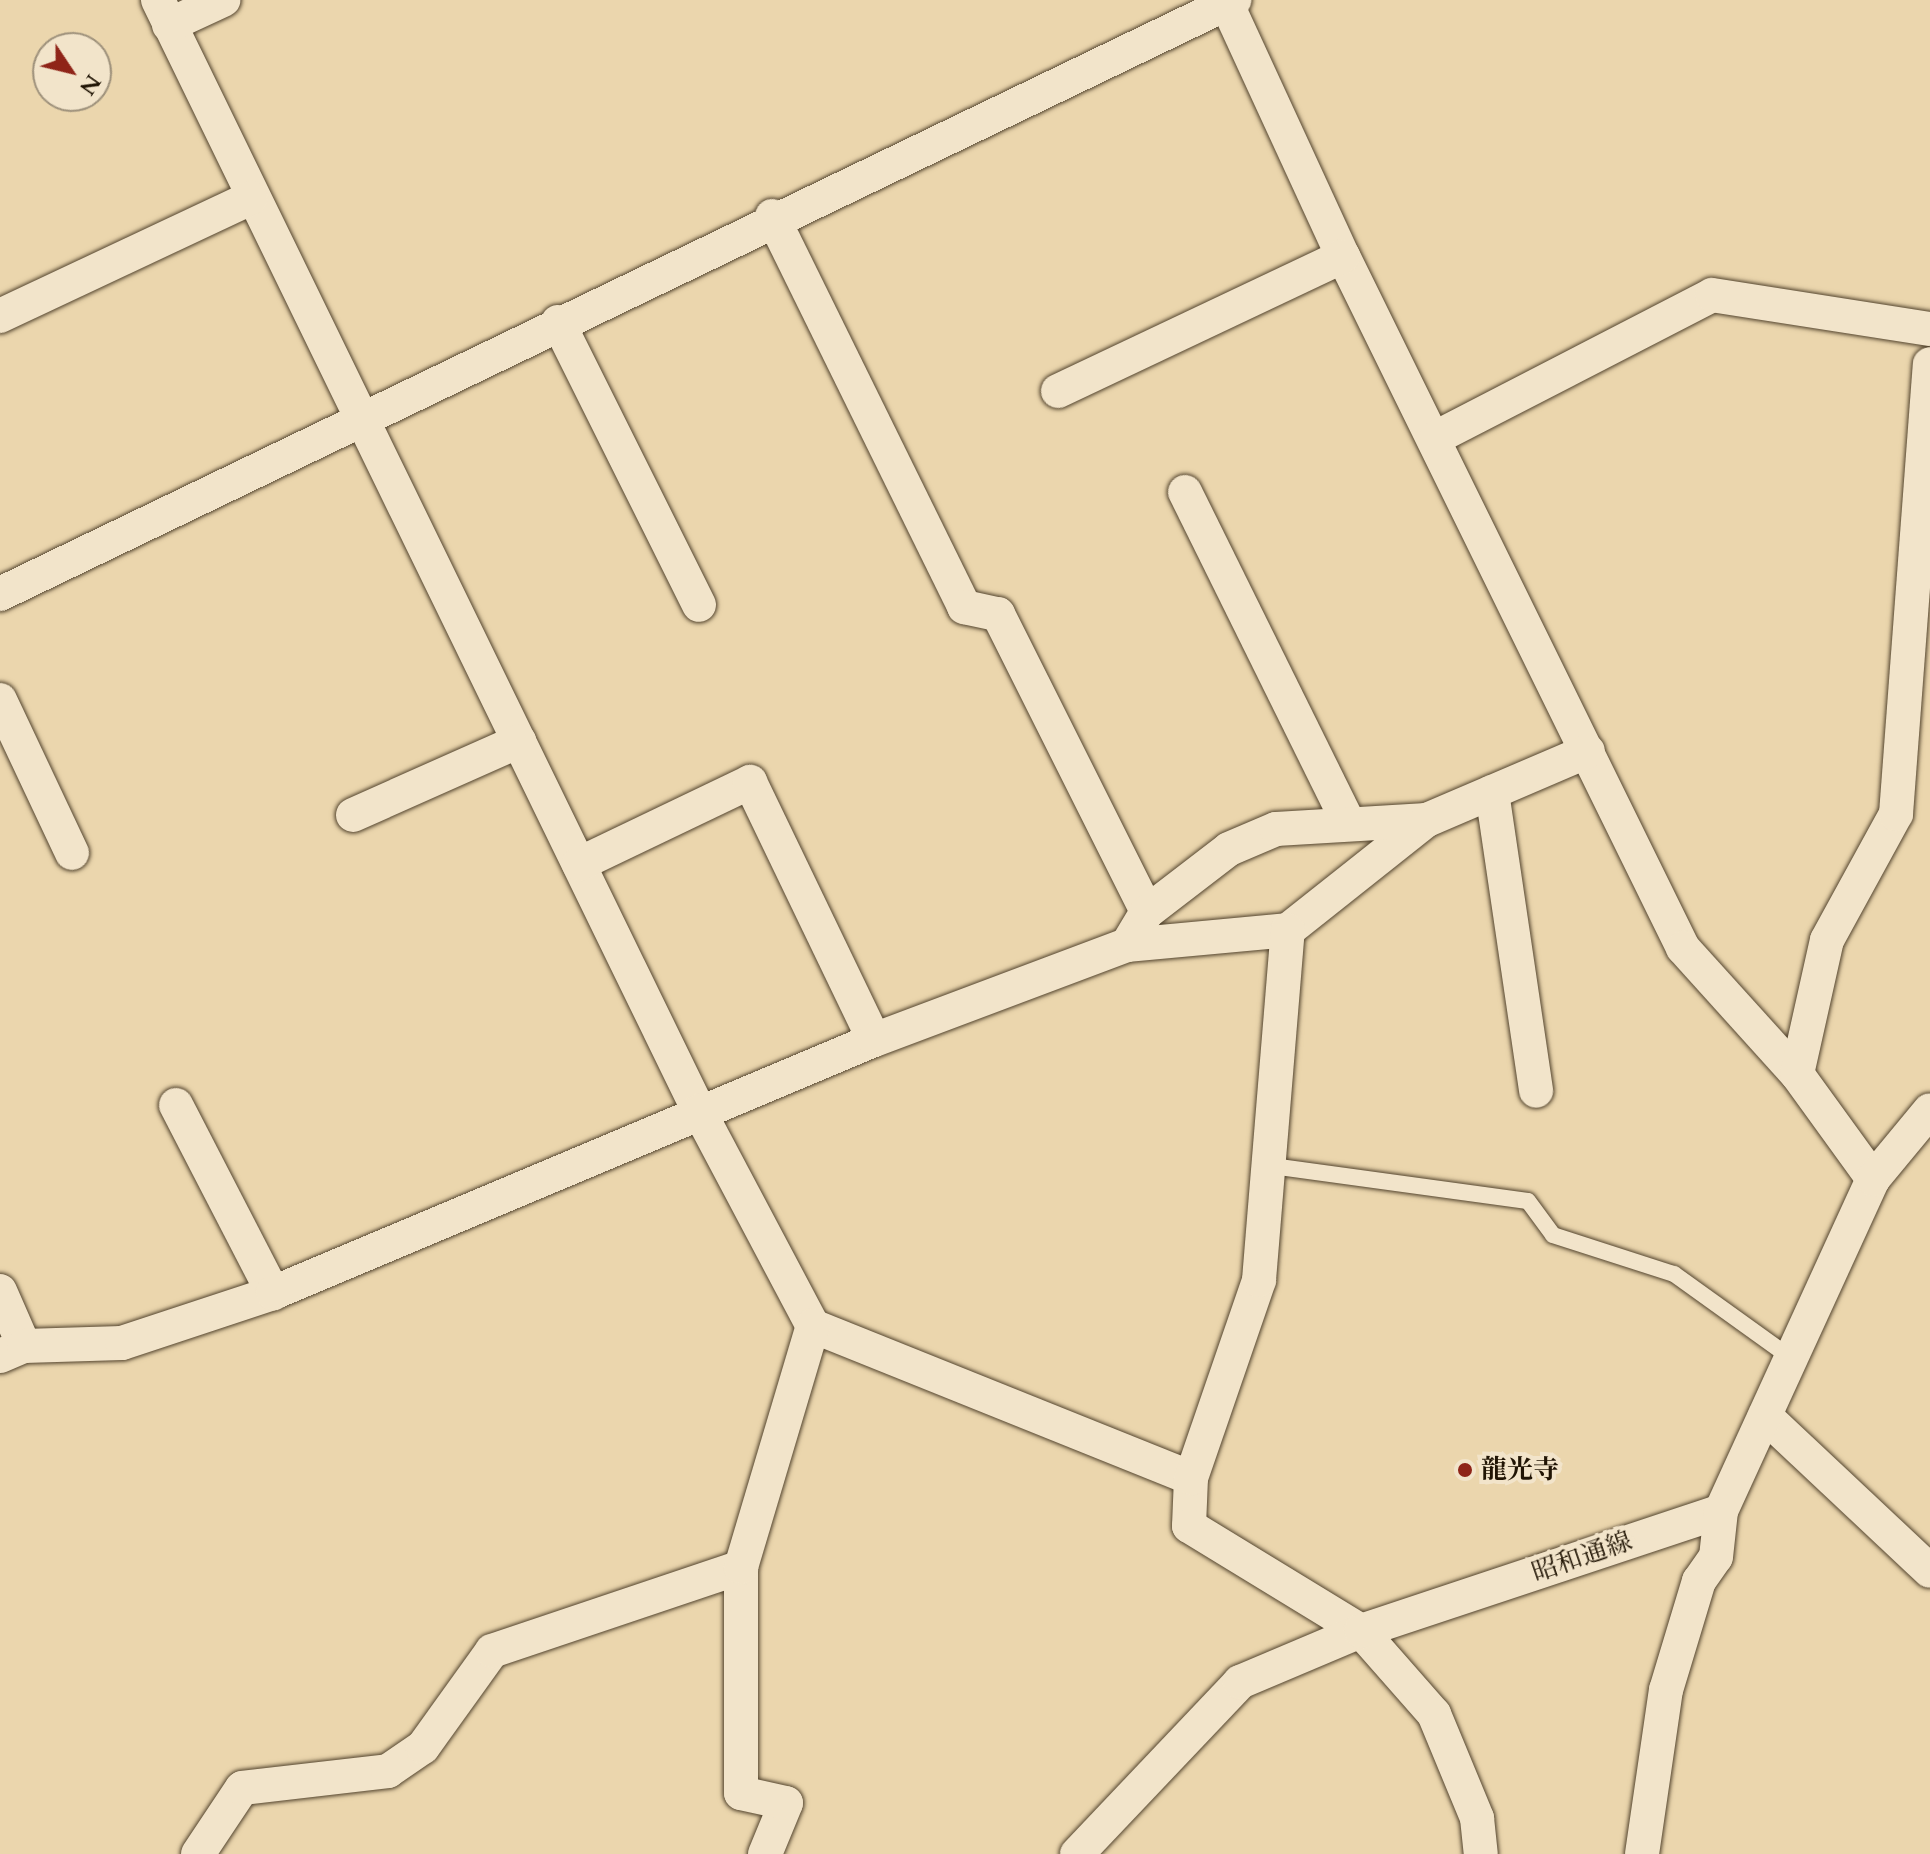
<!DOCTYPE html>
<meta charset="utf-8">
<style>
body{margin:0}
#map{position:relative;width:1930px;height:1854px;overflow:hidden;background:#ebd6ad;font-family:Cardo,"Noto Serif JP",serif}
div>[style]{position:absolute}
.roads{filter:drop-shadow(0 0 2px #53442e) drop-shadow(0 0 2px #53442e)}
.service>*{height:16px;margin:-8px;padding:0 8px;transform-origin:8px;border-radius:8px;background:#f2e4ca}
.minor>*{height:34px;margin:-17px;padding:0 17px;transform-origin:17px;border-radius:17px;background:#f2e4ca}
.dots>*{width:22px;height:22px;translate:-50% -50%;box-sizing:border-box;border:4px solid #f2e4ca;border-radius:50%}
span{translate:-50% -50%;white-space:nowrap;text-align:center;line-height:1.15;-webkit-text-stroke:8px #f2e4ca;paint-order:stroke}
.poi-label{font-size:26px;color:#201404;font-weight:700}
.left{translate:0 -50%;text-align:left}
.street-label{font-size:26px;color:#201404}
.north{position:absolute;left:32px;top:32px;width:80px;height:80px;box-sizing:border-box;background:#f2e4ca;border:2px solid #9e917b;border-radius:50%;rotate:125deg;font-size:22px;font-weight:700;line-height:32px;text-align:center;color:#201404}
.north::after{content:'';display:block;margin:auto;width:28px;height:36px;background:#8f2418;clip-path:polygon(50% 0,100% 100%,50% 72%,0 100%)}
</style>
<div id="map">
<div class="roads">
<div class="service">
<div style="left:1272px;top:1166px;width:258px;rotate:7.8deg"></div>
<div style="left:1528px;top:1201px;width:42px;rotate:53.7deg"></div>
<div style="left:1553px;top:1235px;width:127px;rotate:17.9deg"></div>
<div style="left:1674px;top:1274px;width:140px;rotate:35.7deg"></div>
</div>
<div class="minor">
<div style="left:158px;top:0;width:1236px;rotate:64.04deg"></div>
<div style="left:699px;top:1111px;width:243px;rotate:62.1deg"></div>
<div style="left:813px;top:1326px;width:407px;rotate:21.9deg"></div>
<div style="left:1191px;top:1478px;width:48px;rotate:92.4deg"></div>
<div style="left:1189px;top:1526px;width:202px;rotate:31.4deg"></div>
<div style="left:1361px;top:1631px;width:111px;rotate:48.7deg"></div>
<div style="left:1434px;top:1714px;width:113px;rotate:67.5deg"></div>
<div style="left:1477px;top:1818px;width:36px;rotate:84deg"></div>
<div style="left:1225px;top:0;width:282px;rotate:65.3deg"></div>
<div style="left:1343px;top:256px;width:771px;rotate:63.83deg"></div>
<div style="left:1683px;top:948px;width:170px;rotate:47.9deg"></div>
<div style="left:1797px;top:1074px;width:130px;rotate:54.1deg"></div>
<div style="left:169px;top:25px;width:60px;rotate:-24.8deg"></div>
<div style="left:772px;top:216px;width:436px;rotate:63.8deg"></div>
<div style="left:964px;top:607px;width:35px;rotate:12deg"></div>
<div style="left:998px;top:614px;width:333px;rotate:63.4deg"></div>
<div style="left:0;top:316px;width:277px;rotate:-25.2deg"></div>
<div style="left:558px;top:322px;width:316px;rotate:63.5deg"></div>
<div style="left:1058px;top:391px;width:315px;rotate:-25.3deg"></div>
<div style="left:1437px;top:437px;width:309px;rotate:-27.3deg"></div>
<div style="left:1712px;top:295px;width:221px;rotate:8.9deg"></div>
<div style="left:1185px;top:492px;width:370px;rotate:63.7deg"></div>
<div style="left:0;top:594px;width:1370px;rotate:-25.7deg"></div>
<div style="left:0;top:700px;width:169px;rotate:64.8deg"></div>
<div style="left:1492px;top:792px;width:302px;rotate:81.6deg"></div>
<div style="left:353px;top:815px;width:182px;rotate:-24deg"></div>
<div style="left:579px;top:864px;width:190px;rotate:-25.6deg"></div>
<div style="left:750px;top:782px;width:286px;rotate:64.3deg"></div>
<div style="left:1127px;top:945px;width:162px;rotate:-5.3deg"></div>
<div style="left:1288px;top:930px;width:177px;rotate:-38.4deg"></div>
<div style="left:1797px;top:1074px;width:137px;rotate:-77.4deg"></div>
<div style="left:1827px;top:940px;width:144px;rotate:-61.3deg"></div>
<div style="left:1896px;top:814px;width:451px;rotate:-85.7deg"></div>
<div style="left:176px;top:1105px;width:212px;rotate:62.7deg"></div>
<div style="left:0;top:1291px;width:60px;rotate:66.4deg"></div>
<div style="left:0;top:1356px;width:26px;rotate:-23deg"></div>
<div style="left:24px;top:1346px;width:98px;rotate:-1.8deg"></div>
<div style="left:122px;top:1343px;width:159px;rotate:-18.3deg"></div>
<div style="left:273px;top:1293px;width:652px;rotate:-22.83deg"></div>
<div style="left:874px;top:1040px;width:270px;rotate:-20.6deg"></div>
<div style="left:1127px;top:945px;width:39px;rotate:-59deg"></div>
<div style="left:1147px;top:912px;width:103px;rotate:-37.5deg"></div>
<div style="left:1229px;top:849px;width:51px;rotate:-23.1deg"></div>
<div style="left:1276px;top:829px;width:151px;rotate:-3.4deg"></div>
<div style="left:1427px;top:820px;width:175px;rotate:-23.2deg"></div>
<div style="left:1765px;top:1416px;width:226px;rotate:43.2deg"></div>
<div style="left:1191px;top:1478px;width:209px;rotate:-71deg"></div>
<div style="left:1259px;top:1280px;width:351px;rotate:-85.3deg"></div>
<div style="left:198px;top:1854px;width:79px;rotate:-56.3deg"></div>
<div style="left:242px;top:1788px;width:147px;rotate:-6.6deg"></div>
<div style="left:388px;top:1771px;width:42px;rotate:-34.4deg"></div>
<div style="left:423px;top:1747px;width:118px;rotate:-54.3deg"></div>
<div style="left:492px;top:1651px;width:263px;rotate:-18.6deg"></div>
<div style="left:765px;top:1854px;width:55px;rotate:-67.6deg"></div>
<div style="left:786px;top:1803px;width:46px;rotate:-167.5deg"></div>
<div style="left:741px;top:1793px;width:226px;rotate:-90deg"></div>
<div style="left:741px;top:1567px;width:252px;rotate:-73.4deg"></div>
<div style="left:1077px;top:1854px;width:237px;rotate:-46.5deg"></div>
<div style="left:1240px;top:1682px;width:131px;rotate:-22.9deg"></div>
<div style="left:1361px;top:1631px;width:379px;rotate:-18.4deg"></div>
<div style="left:1721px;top:1511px;width:365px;rotate:-65.4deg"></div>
<div style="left:1873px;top:1179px;width:89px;rotate:-50.4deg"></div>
<div style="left:1642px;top:1854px;width:166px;rotate:-81.7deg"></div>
<div style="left:1666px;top:1690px;width:114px;rotate:-73.2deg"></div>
<div style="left:1699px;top:1581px;width:29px;rotate:-55deg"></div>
<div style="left:1716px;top:1557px;width:46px;rotate:-83.8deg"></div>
</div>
</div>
<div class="dots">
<div style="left:1465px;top:1470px;background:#8f2418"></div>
</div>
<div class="poi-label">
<span class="left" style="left:1481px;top:1470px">龍光寺</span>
</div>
<div class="street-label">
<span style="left:1582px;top:1557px;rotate:-19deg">昭和通線</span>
</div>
<div class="north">N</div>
</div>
